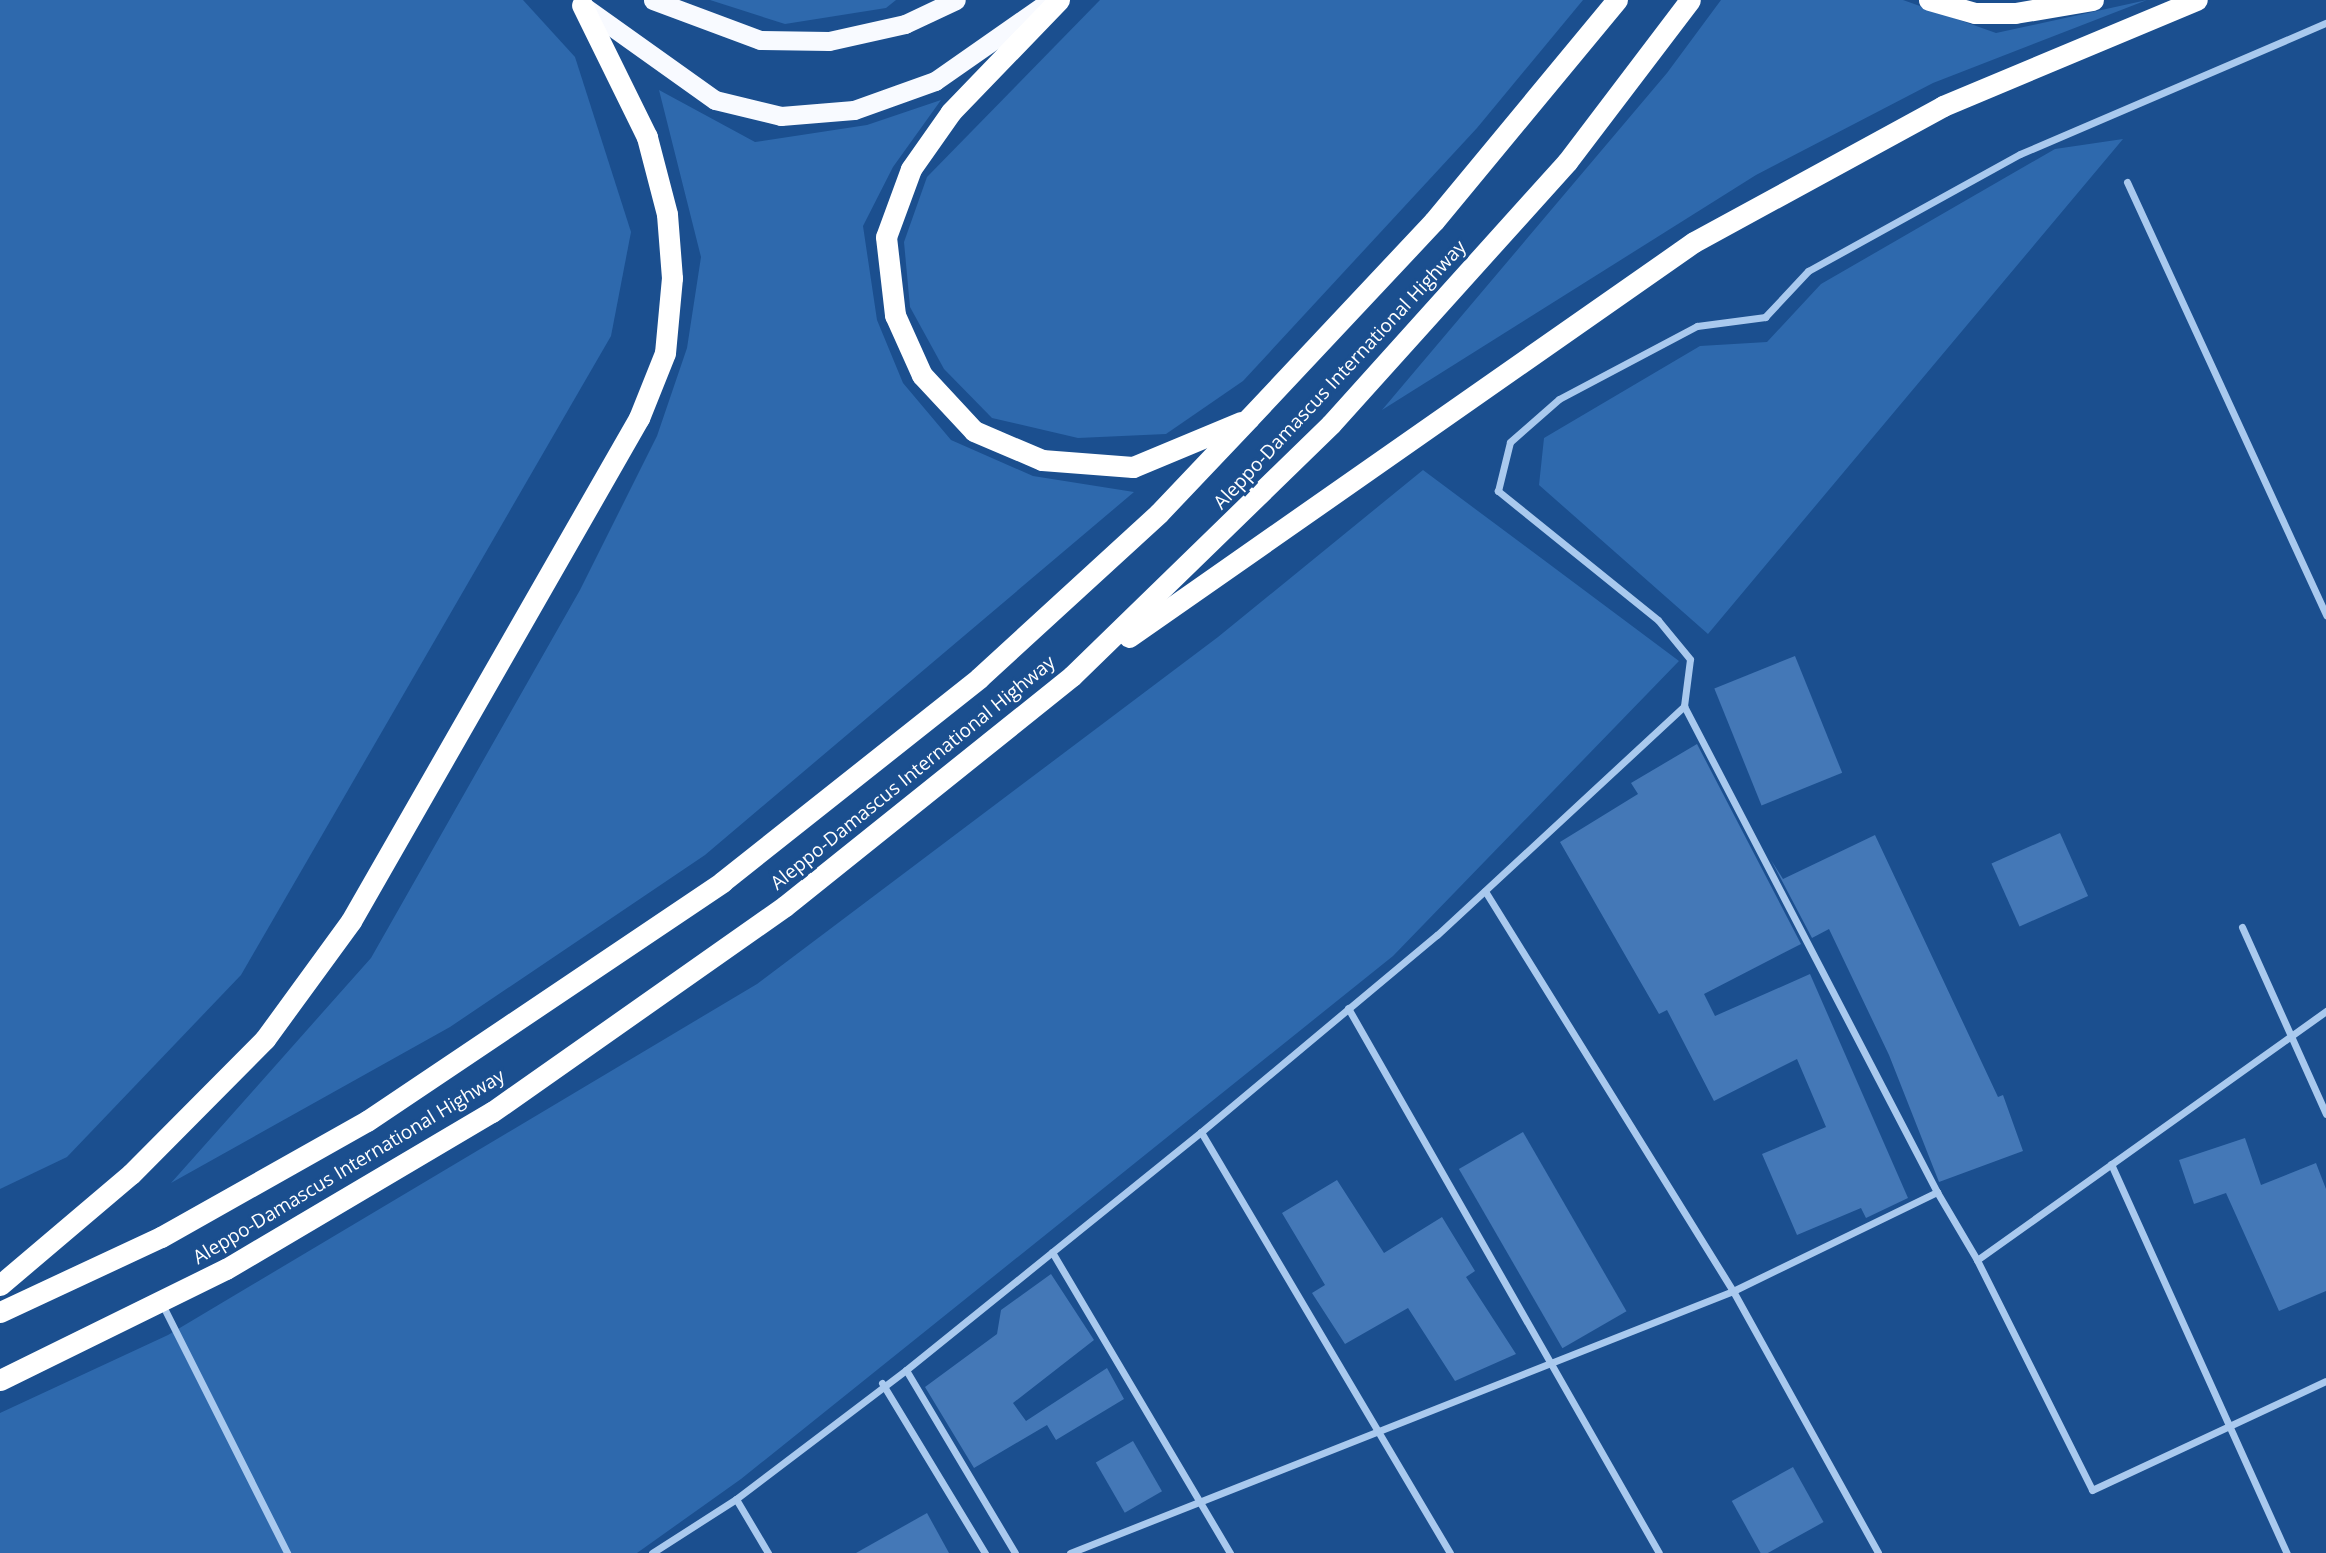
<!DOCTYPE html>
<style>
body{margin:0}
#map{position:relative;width:2326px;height:1553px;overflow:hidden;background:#1b4f8f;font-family:"Open Sans",sans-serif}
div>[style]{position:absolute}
.green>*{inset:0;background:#2e69ad}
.building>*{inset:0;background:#4478b7;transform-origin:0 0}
.minor>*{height:7px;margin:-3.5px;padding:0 3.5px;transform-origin:3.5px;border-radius:3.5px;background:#a9c9ee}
.trunk>*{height:19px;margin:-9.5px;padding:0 9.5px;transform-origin:9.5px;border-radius:9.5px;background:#f8faff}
.motorway>*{height:21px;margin:-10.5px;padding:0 10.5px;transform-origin:10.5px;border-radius:10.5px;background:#fff}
span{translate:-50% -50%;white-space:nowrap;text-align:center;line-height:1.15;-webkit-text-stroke:6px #1b4f8f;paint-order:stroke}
.street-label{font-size:19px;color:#fff}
</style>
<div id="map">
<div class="green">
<div style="clip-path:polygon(0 0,523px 0,575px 57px,631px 232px,611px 336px,241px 975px,67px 1157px,0 1189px)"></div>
<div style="clip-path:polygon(710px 0,896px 0,886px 8px,785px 24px)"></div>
<div style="clip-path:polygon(1100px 0,1583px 0,1477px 128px,1243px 381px,1166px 434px,1078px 438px,992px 418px,944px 369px,910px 307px,904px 242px,927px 177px)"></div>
<div style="clip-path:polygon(1721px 0,1903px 0,1996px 33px,2147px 0,1933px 83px,1756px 175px,1382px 410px,1667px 73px)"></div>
<div style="clip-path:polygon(659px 90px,755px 142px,867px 125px,941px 100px,893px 167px,863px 226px,877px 320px,903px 383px,951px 440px,1033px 476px,1134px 492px,705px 855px,450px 1027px,171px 1183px,371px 958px,580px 590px,657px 436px,687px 348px,701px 257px)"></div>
<div style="clip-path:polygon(2123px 139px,1708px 634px,1539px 485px,1544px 438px,1700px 346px,1767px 342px,1821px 284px,2055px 149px)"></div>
<div style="clip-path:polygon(1423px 470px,1679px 661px,1393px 956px,741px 1479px,637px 1553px,0 1553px,0 1413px,168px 1335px,757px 984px,1218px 637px)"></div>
</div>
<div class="building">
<div style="left:1795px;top:656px;width:126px;height:87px;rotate:68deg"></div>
<div style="clip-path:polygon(1697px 744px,1801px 944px,1704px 994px,1715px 1016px,1810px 974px,1908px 1198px,1866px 1218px,1861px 1208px,1797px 1235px,1762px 1154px,1826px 1127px,1797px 1059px,1714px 1101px,1667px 1010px,1659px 1014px,1560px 842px,1638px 794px,1631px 783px)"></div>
<div style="left:2060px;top:833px;width:69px;height:75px;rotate:66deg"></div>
<div style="clip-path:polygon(1875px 835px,1998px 1097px,2003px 1095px,2023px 1151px,1939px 1182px,1889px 1055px,1829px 929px,1812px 938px,1771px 860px,1783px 879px)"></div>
<div style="left:1523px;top:1132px;width:207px;height:74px;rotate:60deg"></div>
<div style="clip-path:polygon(2245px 1138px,2261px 1185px,2316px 1163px,2326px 1189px,2326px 1291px,2279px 1311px,2226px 1193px,2194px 1204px,2179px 1160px)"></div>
<div style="clip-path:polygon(1337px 1180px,1384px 1253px,1442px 1217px,1475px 1271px,1466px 1277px,1516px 1354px,1455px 1381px,1408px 1308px,1345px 1344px,1312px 1293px,1325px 1285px,1282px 1213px)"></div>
<div style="clip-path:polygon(1051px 1274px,1094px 1340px,1013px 1403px,1026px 1421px,1107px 1368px,1124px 1399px,1056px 1440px,1047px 1425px,974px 1468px,925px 1387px,997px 1334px,1001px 1310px)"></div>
<div style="left:1133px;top:1441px;width:58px;height:43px;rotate:60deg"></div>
<div style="left:1793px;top:1467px;width:63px;height:70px;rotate:61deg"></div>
<div style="clip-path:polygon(927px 1513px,949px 1553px,856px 1553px)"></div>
</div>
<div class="minor">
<div style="left:2127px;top:182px;width:477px;rotate:65.3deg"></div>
<div style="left:1684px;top:706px;width:548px;rotate:62.5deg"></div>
<div style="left:1485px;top:891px;width:471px;rotate:58.2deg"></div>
<div style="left:1733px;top:1291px;width:299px;rotate:61deg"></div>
<div style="left:2242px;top:927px;width:205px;rotate:65.8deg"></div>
<div style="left:1348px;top:1008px;width:627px;rotate:60.29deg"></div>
<div style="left:1201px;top:1132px;width:489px;rotate:59.4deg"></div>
<div style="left:2111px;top:1164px;width:427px;rotate:65.7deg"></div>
<div style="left:1052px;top:1252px;width:350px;rotate:59.4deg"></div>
<div style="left:1977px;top:1260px;width:257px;rotate:63.4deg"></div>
<div style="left:2092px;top:1490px;width:258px;rotate:-25deg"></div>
<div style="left:162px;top:1304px;width:279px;rotate:63.3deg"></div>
<div style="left:906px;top:1370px;width:213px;rotate:59.2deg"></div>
<div style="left:882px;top:1383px;width:199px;rotate:58.8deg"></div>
<div style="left:736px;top:1499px;width:63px;rotate:59.3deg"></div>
<div style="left:652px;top:1553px;width:100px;rotate:-32.7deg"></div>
<div style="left:736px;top:1499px;width:213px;rotate:-37.2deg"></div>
<div style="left:906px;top:1370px;width:379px;rotate:-38.9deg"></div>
<div style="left:1201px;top:1132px;width:307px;rotate:-39.9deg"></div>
<div style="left:1437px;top:935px;width:337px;rotate:-42.8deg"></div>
<div style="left:1684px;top:706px;width:47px;rotate:-82.7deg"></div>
<div style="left:1690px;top:659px;width:50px;rotate:-129.4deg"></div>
<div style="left:1658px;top:620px;width:206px;rotate:-141.1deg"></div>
<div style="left:1498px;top:491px;width:50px;rotate:-76.2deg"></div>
<div style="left:1510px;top:442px;width:65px;rotate:-41.3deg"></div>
<div style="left:1559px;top:399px;width:156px;rotate:-27.9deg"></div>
<div style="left:1697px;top:326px;width:69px;rotate:-7.5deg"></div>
<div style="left:1765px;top:317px;width:63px;rotate:-46.9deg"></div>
<div style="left:1808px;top:271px;width:242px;rotate:-28.9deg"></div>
<div style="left:2020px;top:154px;width:333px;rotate:-23.2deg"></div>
<div style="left:1070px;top:1553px;width:713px;rotate:-21.56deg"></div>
<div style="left:1733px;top:1291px;width:227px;rotate:-25.9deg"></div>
<div style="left:1937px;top:1192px;width:79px;rotate:59.5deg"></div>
<div style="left:1977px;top:1260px;width:429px;rotate:-35.5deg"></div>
</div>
<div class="trunk">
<div style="left:653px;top:0;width:114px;rotate:20.5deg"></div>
<div style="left:760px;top:40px;width:69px;rotate:0.8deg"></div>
<div style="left:829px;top:41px;width:78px;rotate:-12.6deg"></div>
<div style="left:905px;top:24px;width:56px;rotate:-25.2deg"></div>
<div style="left:583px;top:6px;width:162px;rotate:35.5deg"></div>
<div style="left:715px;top:100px;width:68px;rotate:13.6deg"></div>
<div style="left:781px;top:116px;width:73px;rotate:-4.7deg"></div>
<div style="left:854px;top:110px;width:86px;rotate:-19.7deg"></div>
<div style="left:935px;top:81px;width:133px;rotate:-34.9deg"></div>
</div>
<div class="motorway">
<div style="left:1059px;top:0;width:156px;rotate:134deg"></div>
<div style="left:951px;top:112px;width:70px;rotate:125.1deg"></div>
<div style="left:911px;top:169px;width:72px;rotate:110.2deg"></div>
<div style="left:886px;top:237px;width:79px;rotate:83.4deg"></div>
<div style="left:895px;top:315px;width:66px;rotate:65.8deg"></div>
<div style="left:922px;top:375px;width:76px;rotate:47.1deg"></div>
<div style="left:974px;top:431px;width:74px;rotate:23.1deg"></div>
<div style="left:1042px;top:460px;width:91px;rotate:4.4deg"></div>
<div style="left:1133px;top:467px;width:117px;rotate:-22.6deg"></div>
<div style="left:1929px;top:0;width:48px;rotate:15.8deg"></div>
<div style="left:1975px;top:13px;width:40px"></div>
<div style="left:2015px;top:13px;width:79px;rotate:-9.5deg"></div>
<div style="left:1129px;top:637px;width:689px;rotate:-34.96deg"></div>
<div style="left:1694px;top:242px;width:284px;rotate:-28.6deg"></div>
<div style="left:1943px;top:106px;width:275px;rotate:-22.7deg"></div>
<div style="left:0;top:1285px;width:172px;rotate:-40.3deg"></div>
<div style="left:131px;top:1174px;width:190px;rotate:-45.2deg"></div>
<div style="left:265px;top:1039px;width:146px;rotate:-53.9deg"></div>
<div style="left:351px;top:921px;width:580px;rotate:-60.21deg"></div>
<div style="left:639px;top:418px;width:70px;rotate:-68.2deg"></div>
<div style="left:665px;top:353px;width:75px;rotate:-84.7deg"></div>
<div style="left:672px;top:278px;width:64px;rotate:-94.5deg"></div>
<div style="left:667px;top:214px;width:80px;rotate:-104.6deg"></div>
<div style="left:647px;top:137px;width:147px;rotate:-116.2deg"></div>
<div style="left:0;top:1312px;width:178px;rotate:-25deg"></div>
<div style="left:161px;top:1237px;width:236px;rotate:-29.4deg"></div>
<div style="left:367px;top:1121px;width:428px;rotate:-33.9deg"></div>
<div style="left:722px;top:882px;width:328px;rotate:-38.4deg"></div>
<div style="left:979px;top:678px;width:244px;rotate:-42.5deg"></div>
<div style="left:1159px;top:513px;width:131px;rotate:-46.5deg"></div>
<div style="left:1249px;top:418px;width:270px;rotate:-46.8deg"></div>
<div style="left:1434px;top:221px;width:287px;rotate:-50.4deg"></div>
<div style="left:0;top:1380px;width:252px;rotate:-26.2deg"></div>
<div style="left:226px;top:1269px;width:309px;rotate:-30.6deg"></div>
<div style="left:492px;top:1112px;width:358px;rotate:-35.1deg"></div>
<div style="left:785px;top:906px;width:368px;rotate:-38.7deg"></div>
<div style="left:1072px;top:676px;width:361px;rotate:-44.2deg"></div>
<div style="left:1331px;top:424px;width:353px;rotate:-48deg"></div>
<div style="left:1567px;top:162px;width:203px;rotate:-52.8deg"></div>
</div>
<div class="street-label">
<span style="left:1340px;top:375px;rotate:-47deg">Aleppo-Damascus International Highway</span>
<span style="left:913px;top:773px;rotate:-39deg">Aleppo-Damascus International Highway</span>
<span style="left:349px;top:1167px;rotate:-31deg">Aleppo-Damascus International Highway</span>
</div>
</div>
